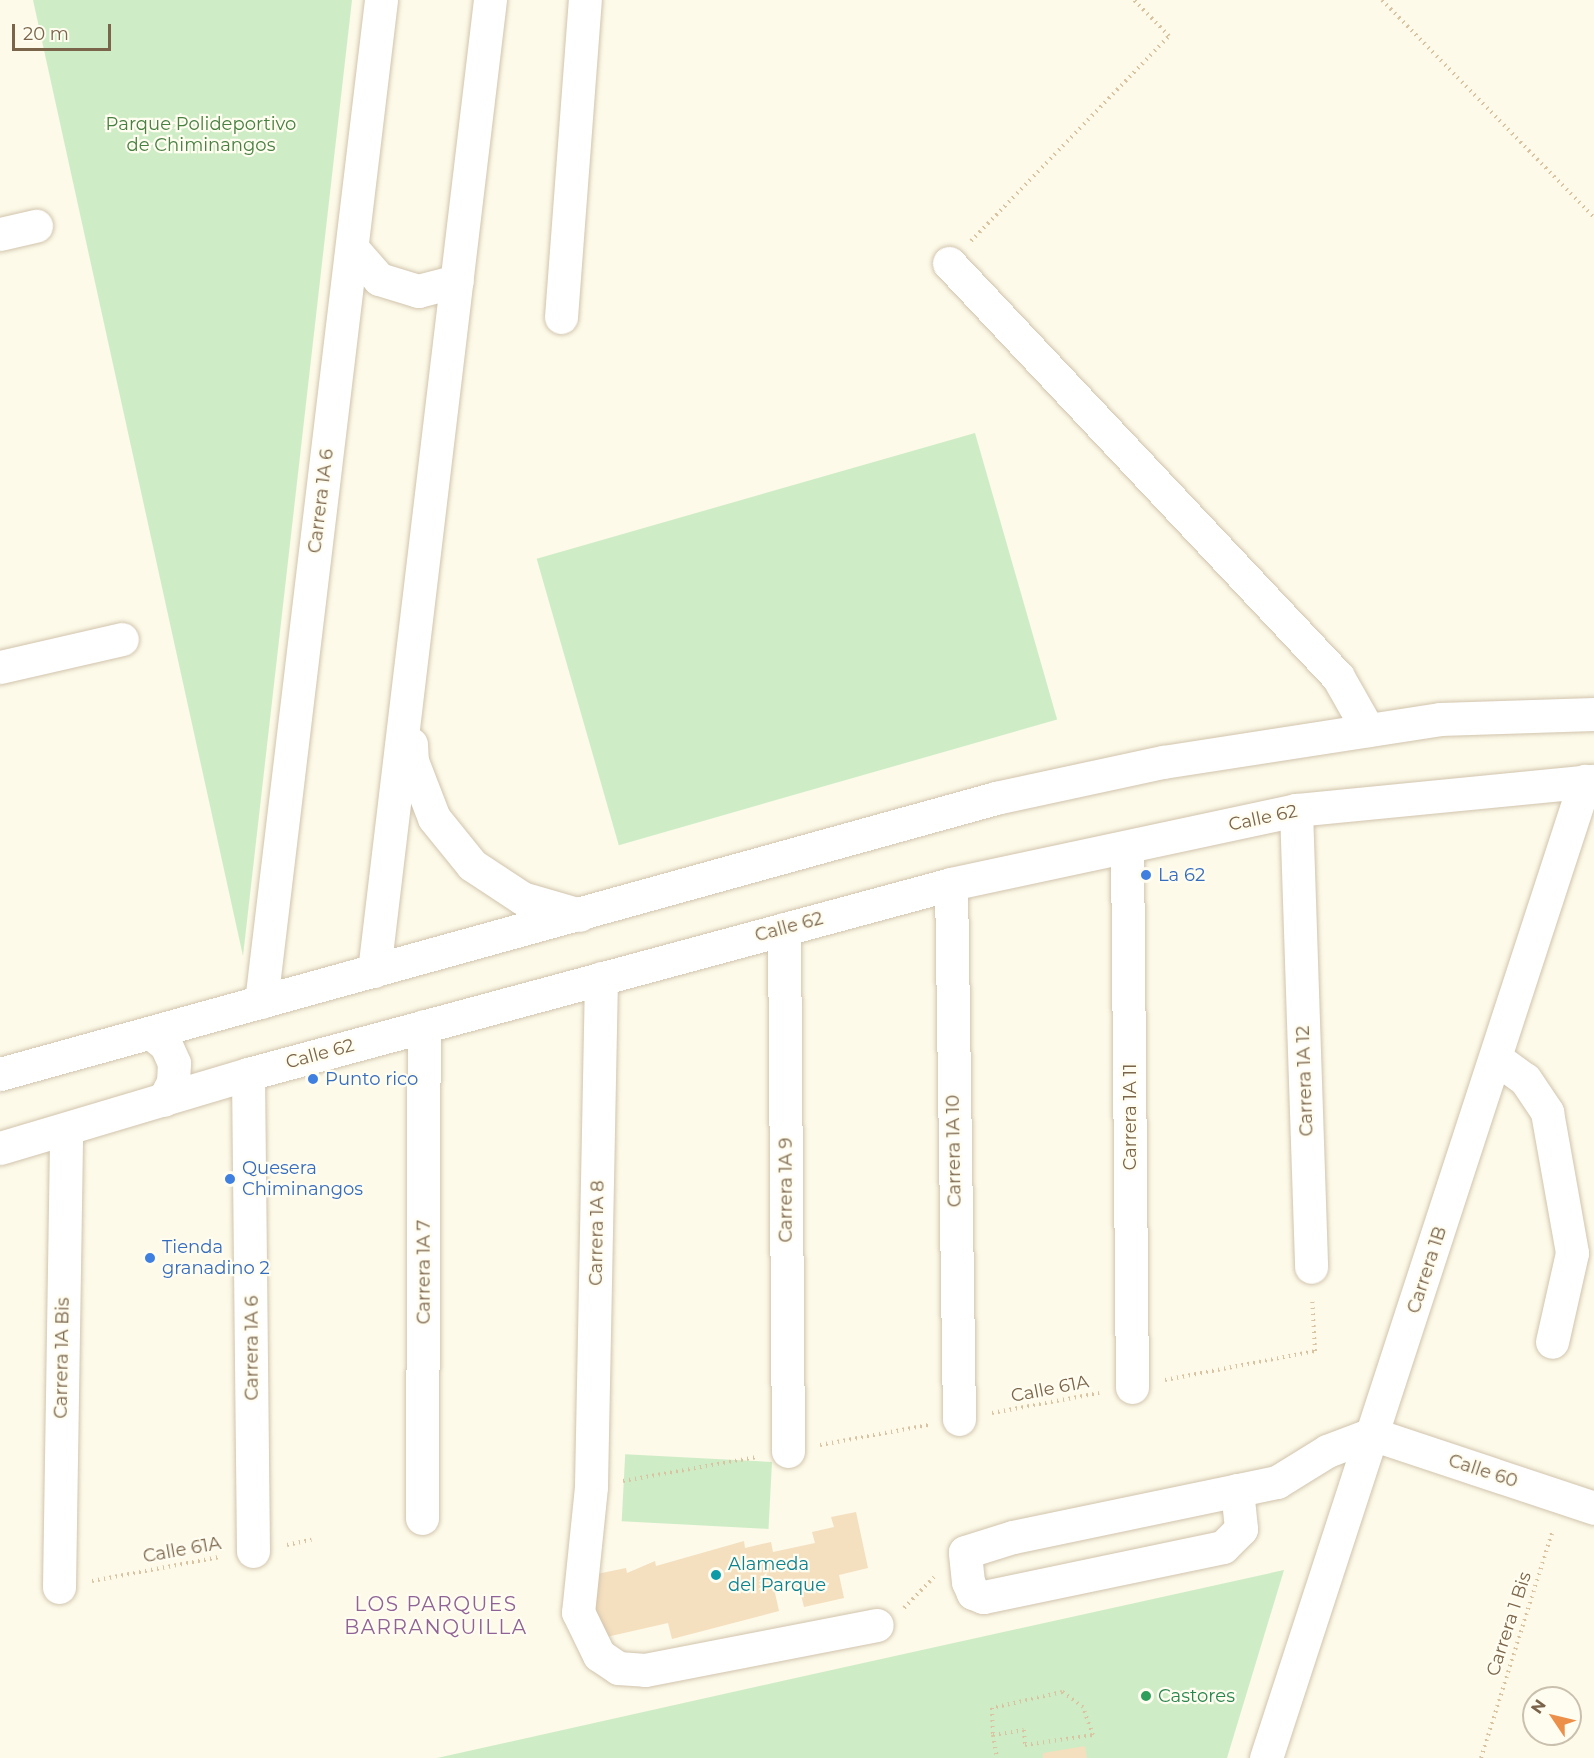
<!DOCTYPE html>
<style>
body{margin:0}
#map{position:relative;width:1594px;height:1758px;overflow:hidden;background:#fdfae9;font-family:Montserrat,sans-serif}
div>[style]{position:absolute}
.green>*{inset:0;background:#ceedc6;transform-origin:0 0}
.building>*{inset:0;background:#f4dfbf}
.path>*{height:4px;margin-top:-2px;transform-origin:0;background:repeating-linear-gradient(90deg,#dac3a1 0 1.5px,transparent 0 6px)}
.roads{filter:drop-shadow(0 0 2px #d1c4ad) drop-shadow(0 0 2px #d1c4ad)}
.minor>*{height:33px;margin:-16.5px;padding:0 16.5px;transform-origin:16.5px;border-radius:16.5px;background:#fff}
.dots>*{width:16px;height:16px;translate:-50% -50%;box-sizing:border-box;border:3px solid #fffcf0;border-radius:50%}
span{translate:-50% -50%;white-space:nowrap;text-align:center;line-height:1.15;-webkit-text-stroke:4.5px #fffcf0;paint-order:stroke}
.park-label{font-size:18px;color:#478142}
.street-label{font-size:18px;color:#7a654a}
.shop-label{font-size:18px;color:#366cbe}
.left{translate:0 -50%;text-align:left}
.culture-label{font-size:18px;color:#0d838f}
.leisure-label{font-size:18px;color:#27864d}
.neighbourhood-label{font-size:20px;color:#8f6396;letter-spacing:1.5px}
.north{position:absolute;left:1522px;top:1686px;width:60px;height:60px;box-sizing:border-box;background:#fffcf0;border:2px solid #cac0ae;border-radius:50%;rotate:305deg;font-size:16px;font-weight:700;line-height:24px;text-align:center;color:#7a654a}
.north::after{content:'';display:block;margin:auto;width:21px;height:27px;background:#ec8f49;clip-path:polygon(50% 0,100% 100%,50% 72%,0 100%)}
.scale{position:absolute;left:12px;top:24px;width:99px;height:27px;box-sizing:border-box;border:3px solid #7a654a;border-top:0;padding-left:8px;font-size:18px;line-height:21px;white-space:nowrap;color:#7a654a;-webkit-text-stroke:4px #fffcf0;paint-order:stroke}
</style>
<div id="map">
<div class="green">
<div style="clip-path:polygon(33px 0,352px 0,243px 956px)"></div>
<div style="left:975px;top:433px;width:298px;height:456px;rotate:74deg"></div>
<div style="left:772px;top:1462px;width:67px;height:147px;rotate:93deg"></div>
<div style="clip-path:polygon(1284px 1570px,1227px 1758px,437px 1758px,791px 1679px)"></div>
</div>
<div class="building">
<div style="clip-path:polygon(856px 1512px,868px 1568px,839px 1575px,844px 1598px,804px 1607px,799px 1587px,775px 1593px,779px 1611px,672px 1639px,668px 1623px,602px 1638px,595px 1623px,592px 1575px,626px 1568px,627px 1573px,655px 1561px,656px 1566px,744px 1541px,745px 1548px,771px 1542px,773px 1552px,815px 1543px,812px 1532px,834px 1527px,831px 1517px)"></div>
<div style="clip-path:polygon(1085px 1746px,1087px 1758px,1043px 1758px,1043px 1753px)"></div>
</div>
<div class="path">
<div style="left:1382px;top:0;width:303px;rotate:45.7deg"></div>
<div style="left:971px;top:241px;width:285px;rotate:-46deg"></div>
<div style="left:1169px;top:36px;width:50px;rotate:-134.2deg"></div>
<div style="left:1165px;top:1380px;width:153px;rotate:-10.9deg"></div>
<div style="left:1315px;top:1351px;width:53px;rotate:-93.2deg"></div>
<div style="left:992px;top:1413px;width:109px;rotate:-10.6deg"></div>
<div style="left:820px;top:1445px;width:110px;rotate:-10.5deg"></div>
<div style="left:623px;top:1481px;width:136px;rotate:-10.2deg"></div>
<div style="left:287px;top:1545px;width:25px;rotate:-12deg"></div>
<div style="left:92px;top:1581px;width:130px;rotate:-10.6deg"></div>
<div style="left:904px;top:1608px;width:43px;rotate:-45.9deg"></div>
<div style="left:993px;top:1735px;width:31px;rotate:-9deg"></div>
<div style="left:1024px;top:1730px;width:15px;rotate:86deg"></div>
<div style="left:1025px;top:1745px;width:69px;rotate:-8.4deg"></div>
<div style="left:1093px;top:1735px;width:30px;rotate:-110deg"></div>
<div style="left:1083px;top:1707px;width:26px;rotate:-144deg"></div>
<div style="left:1062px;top:1692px;width:72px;rotate:167.1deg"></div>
<div style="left:992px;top:1708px;width:27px;rotate:88deg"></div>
<div style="left:993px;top:1735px;width:23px;rotate:80deg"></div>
<div style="left:1481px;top:1758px;width:239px;rotate:-72.5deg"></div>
</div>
<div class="roads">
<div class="minor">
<div style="left:0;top:234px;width:37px;rotate:-13deg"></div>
<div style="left:352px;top:248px;width:41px;rotate:48.9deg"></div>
<div style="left:379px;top:279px;width:41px;rotate:17.1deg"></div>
<div style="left:418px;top:291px;width:40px;rotate:-14.4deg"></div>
<div style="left:949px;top:263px;width:568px;rotate:46.78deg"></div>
<div style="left:1338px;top:677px;width:61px;rotate:60.5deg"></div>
<div style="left:561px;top:317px;width:318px;rotate:-85.7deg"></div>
<div style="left:0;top:667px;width:125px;rotate:-12.9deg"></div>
<div style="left:411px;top:744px;width:17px;rotate:87deg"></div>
<div style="left:412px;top:761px;width:61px;rotate:68.9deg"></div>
<div style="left:434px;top:818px;width:60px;rotate:51deg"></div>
<div style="left:472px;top:865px;width:60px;rotate:33.4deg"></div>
<div style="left:522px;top:898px;width:60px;rotate:16.3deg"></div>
<div style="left:1296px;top:810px;width:457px;rotate:88.1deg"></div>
<div style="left:1127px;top:847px;width:540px;rotate:89.47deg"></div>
<div style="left:951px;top:884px;width:535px;rotate:89.14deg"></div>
<div style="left:784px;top:929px;width:522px;rotate:89.56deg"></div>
<div style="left:374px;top:971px;width:978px;rotate:-83.19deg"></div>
<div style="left:601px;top:978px;width:509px;rotate:91.13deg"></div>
<div style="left:591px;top:1487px;width:126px;rotate:95.9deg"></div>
<div style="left:578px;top:1612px;width:48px;rotate:64deg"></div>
<div style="left:599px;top:1655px;width:23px;rotate:34deg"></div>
<div style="left:618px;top:1668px;width:27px;rotate:4deg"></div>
<div style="left:645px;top:1670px;width:236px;rotate:-11deg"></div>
<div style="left:261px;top:1002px;width:1009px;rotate:-83.17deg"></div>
<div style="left:151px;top:1033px;width:19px;rotate:39deg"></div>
<div style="left:166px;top:1045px;width:20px;rotate:66deg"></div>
<div style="left:174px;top:1063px;width:19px;rotate:93deg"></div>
<div style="left:173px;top:1082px;width:20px;rotate:117deg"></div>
<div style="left:1497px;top:1059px;width:34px;rotate:36deg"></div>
<div style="left:1525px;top:1079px;width:40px;rotate:56deg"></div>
<div style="left:1547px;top:1112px;width:143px;rotate:79.9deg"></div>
<div style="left:1572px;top:1253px;width:91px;rotate:102.7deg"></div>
<div style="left:0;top:1074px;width:1034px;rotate:-15.49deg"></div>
<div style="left:996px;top:798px;width:171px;rotate:-12.2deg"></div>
<div style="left:1163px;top:762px;width:280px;rotate:-8.8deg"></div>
<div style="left:1440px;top:719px;width:154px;rotate:-1.9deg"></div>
<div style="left:248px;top:1074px;width:477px;rotate:89.4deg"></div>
<div style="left:0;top:1148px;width:259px;rotate:-16.6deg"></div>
<div style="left:248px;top:1074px;width:728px;rotate:-15.12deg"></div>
<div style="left:951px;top:884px;width:353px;rotate:-12.1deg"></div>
<div style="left:1296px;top:810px;width:299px;rotate:-5.6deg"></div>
<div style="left:1237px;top:1490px;width:39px;rotate:84deg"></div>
<div style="left:1241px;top:1529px;width:25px;rotate:135deg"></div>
<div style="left:1223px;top:1547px;width:245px;rotate:168.2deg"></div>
<div style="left:983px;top:1597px;width:11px;rotate:-158deg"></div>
<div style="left:973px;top:1593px;width:12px;rotate:-114deg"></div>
<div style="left:968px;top:1582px;width:30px;rotate:-96deg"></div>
<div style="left:965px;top:1552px;width:50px;rotate:-17.4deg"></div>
<div style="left:1013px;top:1537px;width:270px;rotate:-11.8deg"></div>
<div style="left:1277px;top:1482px;width:59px;rotate:-31.8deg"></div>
<div style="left:1327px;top:1451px;width:48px;rotate:-20.7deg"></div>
<div style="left:1372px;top:1434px;width:234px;rotate:18.4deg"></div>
<div style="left:422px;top:1518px;width:492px;rotate:-89.8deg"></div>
<div style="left:59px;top:1587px;width:457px;rotate:-89.1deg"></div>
<div style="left:1266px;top:1758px;width:1028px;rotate:-71.92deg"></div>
</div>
</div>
<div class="dots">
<div style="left:1146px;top:875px;background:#3f7fe0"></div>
<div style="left:313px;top:1079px;background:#3f7fe0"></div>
<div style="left:230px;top:1179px;background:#3f7fe0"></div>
<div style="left:150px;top:1258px;background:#3f7fe0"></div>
<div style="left:716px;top:1575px;background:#0f9aa8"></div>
<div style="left:1146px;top:1696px;background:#2e9e5b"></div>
</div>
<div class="park-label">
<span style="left:201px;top:135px">Parque Polideportivo<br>de Chiminangos</span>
</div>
<div class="street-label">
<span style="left:321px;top:501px;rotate:-83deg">Carrera 1A 6</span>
<span style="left:1263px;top:818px;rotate:-12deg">Calle 62</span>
<span style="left:789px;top:927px;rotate:-15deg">Calle 62</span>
<span style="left:320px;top:1054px;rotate:-15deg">Calle 62</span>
<span style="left:1305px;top:1081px;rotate:-92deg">Carrera 1A 12</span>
<span style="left:1130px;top:1117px;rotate:-90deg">Carrera 1A 11</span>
<span style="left:954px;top:1151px;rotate:-91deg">Carrera 1A 10</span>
<span style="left:786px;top:1190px;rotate:-90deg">Carrera 1A 9</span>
<span style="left:597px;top:1233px;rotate:-89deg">Carrera 1A 8</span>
<span style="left:1427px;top:1270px;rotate:-72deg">Carrera 1B</span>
<span style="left:424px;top:1272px;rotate:-90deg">Carrera 1A 7</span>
<span style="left:252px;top:1348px;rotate:-90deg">Carrera 1A 6</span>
<span style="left:62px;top:1358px;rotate:-89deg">Carrera 1A Bis</span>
<span style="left:1050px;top:1389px;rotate:-11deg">Calle 61A</span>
<span style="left:1483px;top:1471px;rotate:18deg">Calle 60</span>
<span style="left:182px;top:1550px;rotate:-10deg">Calle 61A</span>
<span style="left:1509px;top:1624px;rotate:-72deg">Carrera 1 Bis</span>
</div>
<div class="shop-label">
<span class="left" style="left:1158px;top:875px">La 62</span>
<span class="left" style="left:325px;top:1079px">Punto rico</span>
<span class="left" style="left:242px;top:1179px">Quesera<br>Chiminangos</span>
<span class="left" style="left:162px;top:1258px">Tienda<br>granadino 2</span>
</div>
<div class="culture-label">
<span class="left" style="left:728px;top:1575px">Alameda<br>del Parque</span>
</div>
<div class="leisure-label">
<span class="left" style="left:1158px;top:1696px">Castores</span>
</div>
<div class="neighbourhood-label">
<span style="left:436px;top:1616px">LOS PARQUES<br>BARRANQUILLA</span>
</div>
<div class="north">N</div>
<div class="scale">20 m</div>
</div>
